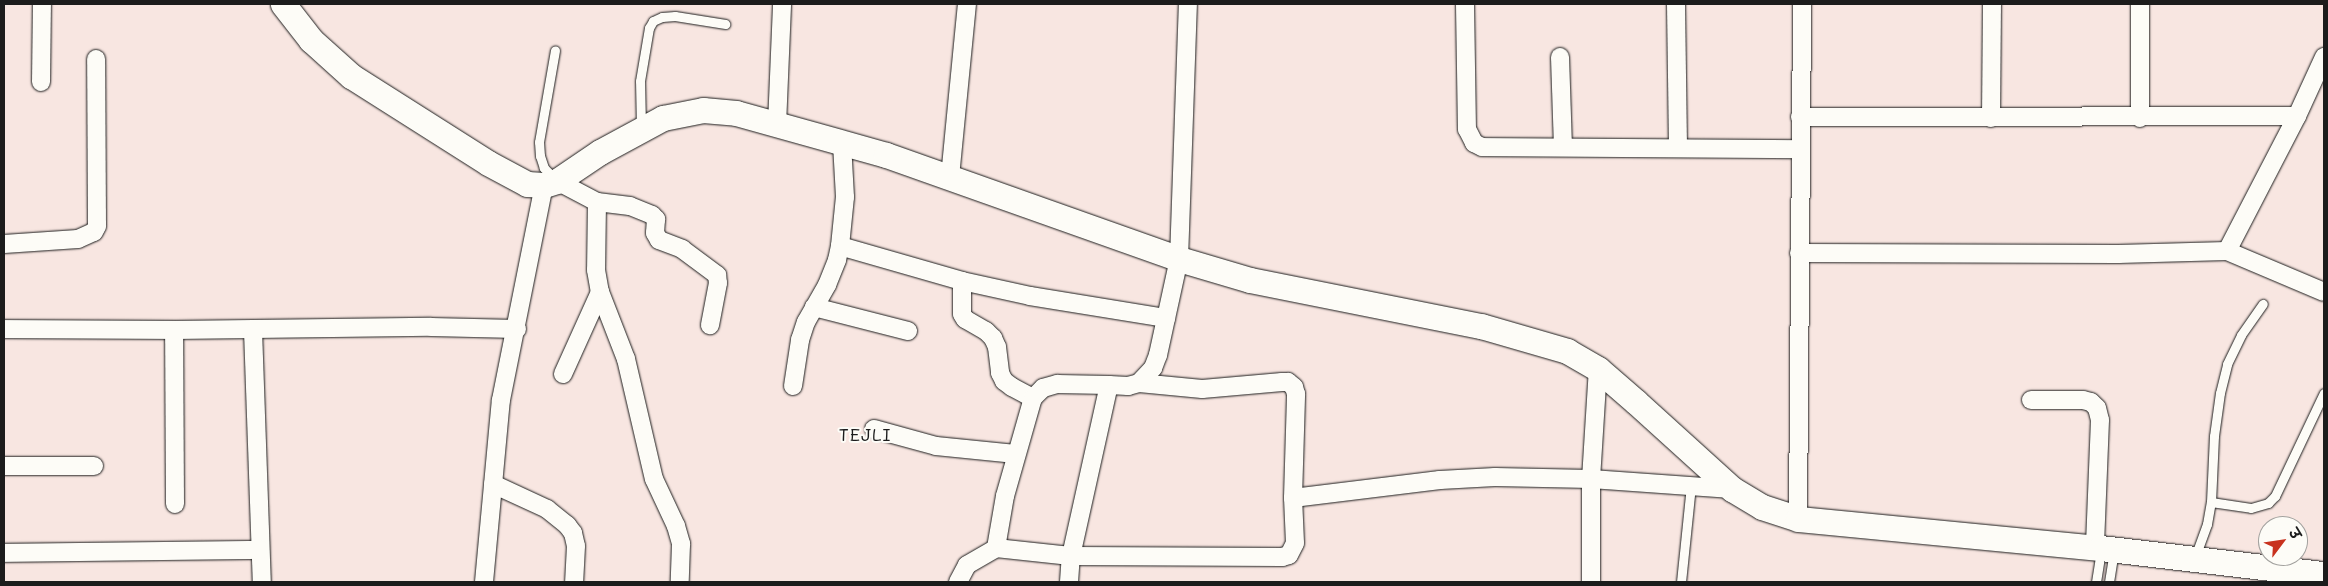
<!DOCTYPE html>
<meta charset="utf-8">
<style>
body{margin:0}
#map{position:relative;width:2328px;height:586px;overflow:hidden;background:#f8e6e1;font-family:Mali,"Playpen Sans Deva",sans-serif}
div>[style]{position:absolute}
.roads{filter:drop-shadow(0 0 1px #1c1c1c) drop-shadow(0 0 1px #1c1c1c)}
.lane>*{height:9px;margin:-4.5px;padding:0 4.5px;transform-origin:4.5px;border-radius:4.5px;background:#fdfcf7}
.street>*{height:18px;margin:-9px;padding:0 9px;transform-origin:9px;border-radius:9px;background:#fdfcf7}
.secondary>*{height:25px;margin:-12.5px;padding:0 12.5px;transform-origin:12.5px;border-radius:12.5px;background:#fdfcf7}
span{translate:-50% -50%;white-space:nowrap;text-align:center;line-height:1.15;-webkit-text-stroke:4px #fdfcf7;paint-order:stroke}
.quarter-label{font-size:18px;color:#1c1c1c;letter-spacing:1px}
.frame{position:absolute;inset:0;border:5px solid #1c1c1c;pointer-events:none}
.north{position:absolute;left:2258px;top:516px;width:50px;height:50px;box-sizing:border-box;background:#fdfcf7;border:1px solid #a3a29f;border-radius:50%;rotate:59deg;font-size:14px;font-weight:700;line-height:20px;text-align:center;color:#1c1c1c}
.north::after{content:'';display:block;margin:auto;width:18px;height:22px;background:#c8321e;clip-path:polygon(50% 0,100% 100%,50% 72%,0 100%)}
</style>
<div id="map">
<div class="roads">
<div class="lane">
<div style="left:641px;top:127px;width:46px;rotate:-91.2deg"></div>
<div style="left:640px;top:81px;width:54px;rotate:-80.4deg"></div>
<div style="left:649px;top:28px;width:8px;rotate:-60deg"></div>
<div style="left:653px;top:21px;width:10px;rotate:-24deg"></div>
<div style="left:662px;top:17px;width:13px;rotate:-4deg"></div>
<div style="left:675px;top:16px;width:51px;rotate:9.1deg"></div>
<div style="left:555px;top:179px;width:16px;rotate:-135deg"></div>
<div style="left:544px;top:168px;width:13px;rotate:-108deg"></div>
<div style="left:540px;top:156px;width:14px;rotate:-94deg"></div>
<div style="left:539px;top:142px;width:93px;rotate:-80.1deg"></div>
<div style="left:2211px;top:502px;width:40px;rotate:8.5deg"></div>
<div style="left:2251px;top:508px;width:18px;rotate:-16deg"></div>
<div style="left:2268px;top:503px;width:10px;rotate:-45deg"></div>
<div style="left:2275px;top:496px;width:114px;rotate:-64.6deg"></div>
<div style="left:2195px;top:557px;width:35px;rotate:-70deg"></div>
<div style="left:2207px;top:524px;width:22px;rotate:-80deg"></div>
<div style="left:2211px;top:502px;width:66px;rotate:-87.4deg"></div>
<div style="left:2214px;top:436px;width:43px;rotate:-82.1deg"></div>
<div style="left:2220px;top:393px;width:30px;rotate:-76deg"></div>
<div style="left:2227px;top:364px;width:32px;rotate:-64deg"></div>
<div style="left:2241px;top:335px;width:38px;rotate:-55deg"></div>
<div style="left:1681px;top:582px;width:97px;rotate:-84.1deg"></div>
<div style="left:2096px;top:582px;width:32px;rotate:-81deg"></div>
<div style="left:2109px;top:582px;width:32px;rotate:-81deg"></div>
</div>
<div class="street">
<div style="left:1465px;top:4px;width:125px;rotate:89.1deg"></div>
<div style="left:1467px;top:129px;width:16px;rotate:63deg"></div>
<div style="left:1474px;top:143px;width:9px;rotate:27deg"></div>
<div style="left:1482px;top:147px;width:318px;rotate:0.4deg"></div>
<div style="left:1676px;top:4px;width:144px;rotate:89.2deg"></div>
<div style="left:1560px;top:57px;width:89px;rotate:88.1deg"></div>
<div style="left:41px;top:82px;width:78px;rotate:-89.3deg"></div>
<div style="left:1800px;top:117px;width:497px;rotate:-0.1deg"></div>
<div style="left:1991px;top:118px;width:114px;rotate:-89.5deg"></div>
<div style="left:2140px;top:118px;width:114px;rotate:-90deg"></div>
<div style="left:777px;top:125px;width:121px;rotate:-87.6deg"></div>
<div style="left:950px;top:177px;width:174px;rotate:-84.4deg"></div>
<div style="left:557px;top:181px;width:45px;rotate:27.7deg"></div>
<div style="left:597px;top:202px;width:68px;rotate:90.8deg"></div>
<div style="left:596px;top:270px;width:22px;rotate:80deg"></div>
<div style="left:600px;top:292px;width:72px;rotate:68.8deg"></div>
<div style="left:626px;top:359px;width:123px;rotate:76.9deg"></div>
<div style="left:654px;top:479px;width:52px;rotate:64.9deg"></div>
<div style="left:676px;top:526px;width:19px;rotate:74deg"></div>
<div style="left:681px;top:544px;width:38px;rotate:92deg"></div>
<div style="left:597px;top:202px;width:33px;rotate:7deg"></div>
<div style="left:630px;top:206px;width:24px;rotate:22deg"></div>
<div style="left:652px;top:215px;width:6px;rotate:45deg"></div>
<div style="left:656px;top:219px;width:14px;rotate:94deg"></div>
<div style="left:655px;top:233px;width:8px;rotate:60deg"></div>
<div style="left:659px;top:240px;width:25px;rotate:21deg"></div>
<div style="left:682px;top:249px;width:44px;rotate:36.6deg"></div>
<div style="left:717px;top:275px;width:8px;rotate:83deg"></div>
<div style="left:718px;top:283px;width:43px;rotate:100.8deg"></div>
<div style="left:4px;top:244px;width:74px;rotate:-3.9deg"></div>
<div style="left:78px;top:239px;width:17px;rotate:-24deg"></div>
<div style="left:94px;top:232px;width:7px;rotate:-63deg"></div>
<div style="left:97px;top:226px;width:167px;rotate:-90.3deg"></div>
<div style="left:840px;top:246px;width:127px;rotate:16deg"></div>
<div style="left:962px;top:281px;width:70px;rotate:12.4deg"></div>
<div style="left:1030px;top:296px;width:138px;rotate:9.2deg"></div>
<div style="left:2227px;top:251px;width:152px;rotate:-62.6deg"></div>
<div style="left:2297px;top:116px;width:65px;rotate:-65.4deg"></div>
<div style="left:1799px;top:253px;width:319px;rotate:0.2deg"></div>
<div style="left:2118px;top:254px;width:109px;rotate:-1.6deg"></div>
<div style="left:2227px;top:251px;width:105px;rotate:22.9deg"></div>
<div style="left:962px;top:281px;width:33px;rotate:90deg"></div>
<div style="left:962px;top:314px;width:6px;rotate:59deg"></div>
<div style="left:965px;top:319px;width:24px;rotate:30deg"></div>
<div style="left:986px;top:331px;width:10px;rotate:45deg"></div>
<div style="left:993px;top:338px;width:10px;rotate:66deg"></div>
<div style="left:997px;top:347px;width:26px;rotate:83deg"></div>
<div style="left:1000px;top:373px;width:9px;rotate:63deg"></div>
<div style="left:1004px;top:381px;width:10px;rotate:37deg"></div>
<div style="left:1012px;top:387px;width:24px;rotate:28deg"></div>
<div style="left:814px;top:307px;width:97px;rotate:14.3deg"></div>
<div style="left:4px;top:329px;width:170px;rotate:0.3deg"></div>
<div style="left:253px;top:330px;width:252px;rotate:88deg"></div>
<div style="left:563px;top:374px;width:90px;rotate:-65.7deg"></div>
<div style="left:793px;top:386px;width:47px;rotate:-81.3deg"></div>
<div style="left:800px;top:340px;width:19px;rotate:-72deg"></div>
<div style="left:806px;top:322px;width:43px;rotate:-60.4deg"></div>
<div style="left:827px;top:285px;width:27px;rotate:-68deg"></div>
<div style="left:837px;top:260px;width:14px;rotate:-78deg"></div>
<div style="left:840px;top:246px;width:49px;rotate:-84.2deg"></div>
<div style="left:845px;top:197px;width:53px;rotate:-93.2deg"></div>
<div style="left:2031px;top:400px;width:52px"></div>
<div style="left:2083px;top:400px;width:8px;rotate:14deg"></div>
<div style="left:2091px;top:402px;width:8px;rotate:45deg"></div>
<div style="left:2097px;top:408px;width:12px;rotate:76deg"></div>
<div style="left:2100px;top:420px;width:127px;rotate:92.3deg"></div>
<div style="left:874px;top:429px;width:64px;rotate:15.3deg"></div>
<div style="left:936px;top:446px;width:80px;rotate:5.7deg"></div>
<div style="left:4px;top:466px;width:90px"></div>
<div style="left:493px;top:484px;width:60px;rotate:24.8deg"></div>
<div style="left:547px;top:509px;width:26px;rotate:39deg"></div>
<div style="left:567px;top:525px;width:10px;rotate:53deg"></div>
<div style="left:573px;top:533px;width:13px;rotate:77deg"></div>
<div style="left:576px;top:546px;width:36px;rotate:93deg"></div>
<div style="left:1293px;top:498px;width:148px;rotate:-7deg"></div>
<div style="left:1440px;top:480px;width:55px;rotate:-3.1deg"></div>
<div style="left:1495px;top:477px;width:96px;rotate:1.2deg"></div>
<div style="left:1591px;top:479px;width:141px;rotate:4.1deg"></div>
<div style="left:175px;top:504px;width:174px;rotate:-90.3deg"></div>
<div style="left:174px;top:330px;width:257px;rotate:-0.7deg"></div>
<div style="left:431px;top:327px;width:86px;rotate:1.3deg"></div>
<div style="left:1798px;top:519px;width:515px;rotate:-89.55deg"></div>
<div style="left:996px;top:548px;width:75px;rotate:6.1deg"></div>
<div style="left:1071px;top:556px;width:211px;rotate:0.3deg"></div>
<div style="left:1282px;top:557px;width:7px;rotate:-16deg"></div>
<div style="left:1289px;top:555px;width:13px;rotate:-63deg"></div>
<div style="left:1295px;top:543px;width:45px;rotate:-92.5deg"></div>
<div style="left:1293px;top:498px;width:104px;rotate:-88.3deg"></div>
<div style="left:1296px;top:394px;width:7px;rotate:-106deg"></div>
<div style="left:1294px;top:387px;width:8px;rotate:-140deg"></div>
<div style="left:1288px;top:382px;width:6px;rotate:180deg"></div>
<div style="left:1282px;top:382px;width:80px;rotate:175deg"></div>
<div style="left:1202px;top:389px;width:63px;rotate:-174.6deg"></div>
<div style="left:4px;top:553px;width:256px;rotate:-0.7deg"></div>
<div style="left:484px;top:582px;width:183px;rotate:-84.7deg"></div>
<div style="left:501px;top:400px;width:219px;rotate:-78.7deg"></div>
<div style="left:958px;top:582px;width:19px;rotate:-62deg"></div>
<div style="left:967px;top:565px;width:34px;rotate:-30deg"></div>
<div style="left:996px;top:548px;width:53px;rotate:-80.2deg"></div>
<div style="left:1005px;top:496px;width:102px;rotate:-74.1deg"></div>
<div style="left:1033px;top:398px;width:14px;rotate:-45deg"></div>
<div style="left:1043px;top:388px;width:15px;rotate:-16deg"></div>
<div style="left:1057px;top:384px;width:52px;rotate:1.1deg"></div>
<div style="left:1069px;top:582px;width:26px;rotate:-86deg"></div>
<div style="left:1071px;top:556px;width:175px;rotate:-77.5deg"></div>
<div style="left:1109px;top:385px;width:19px;rotate:3deg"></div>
<div style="left:1128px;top:386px;width:11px;rotate:-15deg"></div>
<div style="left:1139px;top:383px;width:21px;rotate:-47deg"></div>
<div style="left:1153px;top:368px;width:14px;rotate:-69deg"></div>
<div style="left:1158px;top:355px;width:98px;rotate:-77.7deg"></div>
<div style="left:1179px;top:259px;width:255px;rotate:-88deg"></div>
<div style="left:1591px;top:582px;width:103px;rotate:-90deg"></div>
<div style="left:1591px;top:479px;width:110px;rotate:-86.4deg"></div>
</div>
<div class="secondary">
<div style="left:283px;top:4px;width:46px;rotate:52.1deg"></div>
<div style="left:311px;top:40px;width:54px;rotate:42deg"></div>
<div style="left:351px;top:76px;width:162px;rotate:32.4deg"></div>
<div style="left:488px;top:163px;width:44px;rotate:28.3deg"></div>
<div style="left:527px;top:184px;width:17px;rotate:3deg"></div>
<div style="left:544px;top:185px;width:14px;rotate:-17deg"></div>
<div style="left:557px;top:181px;width:52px;rotate:-34deg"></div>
<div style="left:600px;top:152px;width:72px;rotate:-28.4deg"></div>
<div style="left:663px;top:118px;width:41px;rotate:-11.3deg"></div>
<div style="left:703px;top:110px;width:33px;rotate:5deg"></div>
<div style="left:736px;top:113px;width:156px;rotate:15.6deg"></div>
<div style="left:886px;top:155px;width:311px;rotate:19.5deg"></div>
<div style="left:1179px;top:259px;width:74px;rotate:16.5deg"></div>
<div style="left:1250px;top:280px;width:236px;rotate:11.3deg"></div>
<div style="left:1481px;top:326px;width:90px;rotate:16.2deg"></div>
<div style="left:1567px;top:351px;width:36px;rotate:30deg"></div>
<div style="left:1598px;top:369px;width:50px;rotate:41deg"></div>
<div style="left:1636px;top:402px;width:130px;rotate:42.2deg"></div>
<div style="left:1732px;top:489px;width:35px;rotate:31deg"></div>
<div style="left:1762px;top:507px;width:38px;rotate:18deg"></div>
<div style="left:1798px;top:519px;width:304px;rotate:5.5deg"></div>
<div style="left:2101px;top:548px;width:225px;rotate:6.7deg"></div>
</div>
</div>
<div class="quarter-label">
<span style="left:865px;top:434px">TEJLI</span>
</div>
<div class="frame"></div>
<div class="north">उ</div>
</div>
